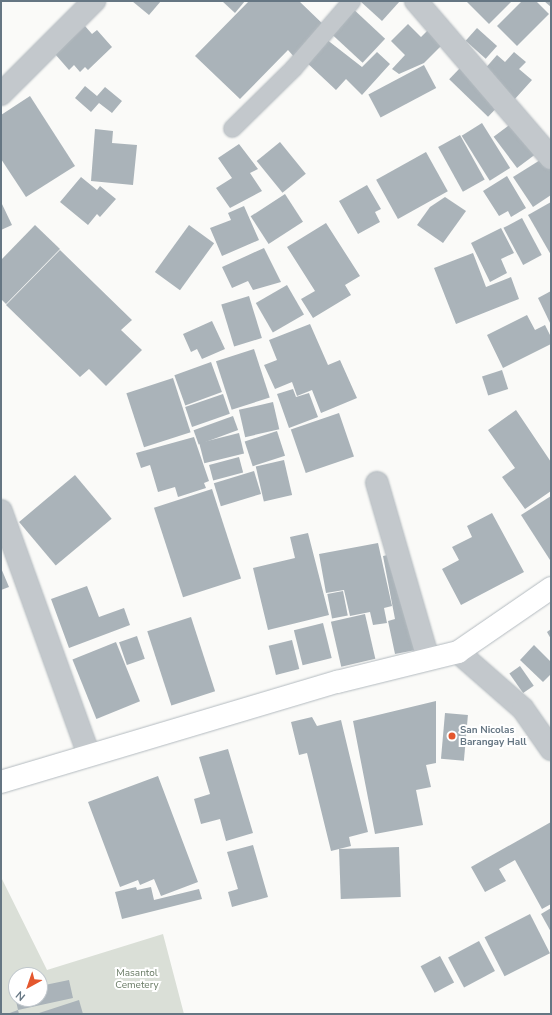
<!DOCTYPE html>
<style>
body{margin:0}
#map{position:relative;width:552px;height:1015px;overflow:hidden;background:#fafaf8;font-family:"Nunito Sans",sans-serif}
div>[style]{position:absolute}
.green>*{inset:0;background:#dadfd7}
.building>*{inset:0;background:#aab3b9;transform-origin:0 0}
.roads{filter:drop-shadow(0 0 1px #b3babf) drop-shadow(0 0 1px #b3babf)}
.lane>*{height:17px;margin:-8.5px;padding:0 8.5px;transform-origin:8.5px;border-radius:8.5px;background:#c3c8cc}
.street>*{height:22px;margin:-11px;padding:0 11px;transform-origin:11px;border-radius:11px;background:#c3c8cc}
.secondary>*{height:22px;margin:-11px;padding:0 11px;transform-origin:11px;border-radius:11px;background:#fff}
.dots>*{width:11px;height:11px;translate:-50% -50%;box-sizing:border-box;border:2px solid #fff;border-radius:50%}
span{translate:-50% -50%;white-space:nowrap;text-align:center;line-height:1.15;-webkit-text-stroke:4px #fff;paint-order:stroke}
.poi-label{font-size:10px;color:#657683;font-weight:700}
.left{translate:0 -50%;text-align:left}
.park-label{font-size:10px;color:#687a64}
.frame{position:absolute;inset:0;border:2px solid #657683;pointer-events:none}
.north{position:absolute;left:8px;top:967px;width:40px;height:40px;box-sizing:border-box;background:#fff;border:1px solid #c1c8cd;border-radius:50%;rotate:220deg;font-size:11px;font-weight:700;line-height:16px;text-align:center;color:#657683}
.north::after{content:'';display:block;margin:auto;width:14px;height:18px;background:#e4572e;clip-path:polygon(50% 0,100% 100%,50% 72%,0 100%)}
</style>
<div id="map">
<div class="green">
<div style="clip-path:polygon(evenodd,1px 877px,47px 970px,163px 934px,184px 1014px,1px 1014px,1px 877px,16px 975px,40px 975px,40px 999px,16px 999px,16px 975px)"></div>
</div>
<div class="building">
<div style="clip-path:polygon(132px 1px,161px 1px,149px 15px)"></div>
<div style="clip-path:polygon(222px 1px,245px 1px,235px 13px)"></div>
<div style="clip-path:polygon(249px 1px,299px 1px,326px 27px,295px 58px,288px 50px,240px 99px,195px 56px)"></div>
<div style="clip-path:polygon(360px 1px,400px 1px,382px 21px)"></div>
<div style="clip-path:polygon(466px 1px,512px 1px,489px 24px)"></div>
<div style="clip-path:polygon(522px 1px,536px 1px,549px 14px,517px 46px,497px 26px)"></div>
<div style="clip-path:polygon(544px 1px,551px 1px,551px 7px)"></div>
<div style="left:350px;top:6px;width:48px;height:33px;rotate:43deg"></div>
<div style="clip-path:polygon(408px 24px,421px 37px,428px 30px,443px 44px,424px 63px,399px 74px,392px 69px,405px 55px,391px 41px)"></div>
<div style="clip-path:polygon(85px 26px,92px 34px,97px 30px,112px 47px,88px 70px,85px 67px,80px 72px,74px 65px,69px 70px,55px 54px)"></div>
<div style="left:477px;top:28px;width:27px;height:17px;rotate:42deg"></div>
<div style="clip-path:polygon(326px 39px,362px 67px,377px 52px,390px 64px,362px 95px,346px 79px,336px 90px,305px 61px)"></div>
<div style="clip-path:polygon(514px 52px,526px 62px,519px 69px,532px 80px,514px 100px,483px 71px,497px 55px,505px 62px)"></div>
<div style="left:424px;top:65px;width:26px;height:63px;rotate:62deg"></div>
<div style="left:461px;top:67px;width:54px;height:17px;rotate:44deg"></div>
<div style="clip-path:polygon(85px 86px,97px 96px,105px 87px,122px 101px,112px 113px,99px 103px,91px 112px,75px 98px)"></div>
<div style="clip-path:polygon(30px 96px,75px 166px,26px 197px,1px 159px,1px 115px)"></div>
<div style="left:482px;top:123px;width:53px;height:24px;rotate:58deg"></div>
<div style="left:512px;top:123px;width:39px;height:23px;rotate:53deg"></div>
<div style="clip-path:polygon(95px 129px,113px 131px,112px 143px,137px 145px,133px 185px,91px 181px)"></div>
<div style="left:460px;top:135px;width:51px;height:25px;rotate:61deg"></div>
<div style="left:280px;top:142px;width:41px;height:30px;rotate:51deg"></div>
<div style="clip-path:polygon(239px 144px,258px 169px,250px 173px,262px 191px,230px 208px,216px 188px,232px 178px,218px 158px)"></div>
<div style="left:426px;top:152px;width:45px;height:57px;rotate:61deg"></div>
<div style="clip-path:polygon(545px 157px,551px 166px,551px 195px,533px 207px,513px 177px)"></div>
<div style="clip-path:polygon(507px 176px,526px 208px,511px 217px,508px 211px,499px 216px,483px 191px)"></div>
<div style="clip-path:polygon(81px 177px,97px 190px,100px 186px,116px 199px,100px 217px,97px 214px,88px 225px,60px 202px)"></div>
<div style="clip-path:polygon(367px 185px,381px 209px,375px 212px,380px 222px,358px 234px,339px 201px)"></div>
<div style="left:285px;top:194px;width:33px;height:41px;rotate:57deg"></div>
<div style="clip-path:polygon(445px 197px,466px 211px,443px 243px,417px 225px,430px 207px)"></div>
<div style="clip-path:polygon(1px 202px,12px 225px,1px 230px)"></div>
<div style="clip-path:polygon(551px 202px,551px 255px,528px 215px)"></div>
<div style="clip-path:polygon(244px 206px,259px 240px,222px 256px,210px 228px,231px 220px,228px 213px)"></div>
<div style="left:522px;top:218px;width:42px;height:21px;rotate:62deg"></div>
<div style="clip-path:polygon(326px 223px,360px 276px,345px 285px,351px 295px,313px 318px,301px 299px,315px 291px,287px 247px)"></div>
<div style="clip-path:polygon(35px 225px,60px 249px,6px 304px,1px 299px,1px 260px)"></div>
<div style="left:189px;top:225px;width:31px;height:58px;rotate:36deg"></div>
<div style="clip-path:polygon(501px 228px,514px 253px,501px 259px,507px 273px,490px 282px,471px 243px)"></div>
<div style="clip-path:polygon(264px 248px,281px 282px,253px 290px,248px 281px,232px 288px,222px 267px)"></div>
<div style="clip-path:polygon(60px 250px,132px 320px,121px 330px,142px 350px,106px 386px,89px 369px,80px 377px,6px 305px)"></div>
<div style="clip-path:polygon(473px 253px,486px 287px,511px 277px,519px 299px,456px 324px,434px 268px)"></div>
<div style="left:287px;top:285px;width:34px;height:36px;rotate:60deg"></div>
<div style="clip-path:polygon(551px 291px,551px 325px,538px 298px)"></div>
<div style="left:249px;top:296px;width:44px;height:29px;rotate:73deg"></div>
<div style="clip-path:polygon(527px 315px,535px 330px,545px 325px,551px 337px,551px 344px,503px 368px,487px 335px)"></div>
<div style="clip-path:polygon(212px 321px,225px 349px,202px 359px,197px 349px,191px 352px,183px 334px)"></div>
<div style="clip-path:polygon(310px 324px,328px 365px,340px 360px,357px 398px,321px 413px,312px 390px,297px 396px,292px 382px,275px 389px,264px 365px,277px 360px,269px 340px)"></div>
<div style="left:254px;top:349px;width:51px;height:40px;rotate:72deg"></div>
<div style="left:211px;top:362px;width:32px;height:39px;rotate:70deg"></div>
<div style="left:502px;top:370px;width:20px;height:21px;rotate:72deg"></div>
<div style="left:173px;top:378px;width:57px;height:49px;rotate:72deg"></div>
<div style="clip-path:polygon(293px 389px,296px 397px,309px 393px,318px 417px,289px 428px,277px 394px)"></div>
<div style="left:223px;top:394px;width:21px;height:40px;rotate:71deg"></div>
<div style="left:273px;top:402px;width:28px;height:35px;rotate:77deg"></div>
<div style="clip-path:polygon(516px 410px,551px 462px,551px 491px,525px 509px,502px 477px,515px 468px,488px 430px)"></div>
<div style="left:339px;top:413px;width:46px;height:51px;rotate:71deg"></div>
<div style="left:233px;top:416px;width:15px;height:42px;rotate:70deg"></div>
<div style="left:277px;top:431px;width:26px;height:34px;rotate:72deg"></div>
<div style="left:239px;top:433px;width:21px;height:41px;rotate:76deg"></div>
<div style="clip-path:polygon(194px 437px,209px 481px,204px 483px,206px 488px,178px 497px,175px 487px,158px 492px,150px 465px,141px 468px,136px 453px)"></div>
<div style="left:239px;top:457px;width:16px;height:31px;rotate:75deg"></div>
<div style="left:284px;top:460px;width:36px;height:29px;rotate:77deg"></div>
<div style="left:254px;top:471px;width:24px;height:42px;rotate:73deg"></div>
<div style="left:75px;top:475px;width:57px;height:73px;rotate:50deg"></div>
<div style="left:212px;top:489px;width:94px;height:61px;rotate:72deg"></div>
<div style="clip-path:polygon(551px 496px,551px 559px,550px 560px,521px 515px)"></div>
<div style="clip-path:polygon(492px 513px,524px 572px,461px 605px,442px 569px,459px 560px,452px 547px,472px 537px,467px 526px)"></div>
<div style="clip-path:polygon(308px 533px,329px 615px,268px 630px,253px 568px,295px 558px,290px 537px)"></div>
<div style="clip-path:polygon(378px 543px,392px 606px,384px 608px,387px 623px,373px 625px,370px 612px,350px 616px,344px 590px,326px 593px,319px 554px)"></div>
<div style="clip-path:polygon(397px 553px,421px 649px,395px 654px,388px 621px,395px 619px,383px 556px)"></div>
<div style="clip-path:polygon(1px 568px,9px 587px,1px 590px)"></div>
<div style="clip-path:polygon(87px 586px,99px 617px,124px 608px,130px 625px,69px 648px,51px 599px)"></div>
<div style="left:343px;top:591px;width:25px;height:16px;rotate:79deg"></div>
<div style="left:365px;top:614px;width:46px;height:35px;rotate:77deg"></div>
<div style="left:191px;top:617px;width:78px;height:46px;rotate:72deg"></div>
<div style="left:323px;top:623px;width:36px;height:30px;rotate:76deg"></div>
<div style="clip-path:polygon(551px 629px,551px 639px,547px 632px)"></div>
<div style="left:137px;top:636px;width:24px;height:19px;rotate:71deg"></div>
<div style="left:292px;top:640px;width:30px;height:24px;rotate:76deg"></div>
<div style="left:116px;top:642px;width:64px;height:47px;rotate:68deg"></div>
<div style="clip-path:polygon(534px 645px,551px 662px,551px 674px,543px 682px,520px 660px)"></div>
<div style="left:520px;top:666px;width:24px;height:13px;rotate:55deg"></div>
<div style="clip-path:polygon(436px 701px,436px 763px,426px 765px,431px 787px,416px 790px,423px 825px,375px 834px,353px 721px)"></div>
<div style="left:445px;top:713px;width:23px;height:46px;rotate:5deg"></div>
<div style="clip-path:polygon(312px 717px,317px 726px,341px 720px,368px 832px,349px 837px,351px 846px,331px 851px,307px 753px,299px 755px,291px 722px)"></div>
<div style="clip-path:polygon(228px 749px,253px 833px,226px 841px,220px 819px,201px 824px,194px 799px,210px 794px,199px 757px)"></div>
<div style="clip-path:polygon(158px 776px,198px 882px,161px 896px,154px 879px,140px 885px,138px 880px,120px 887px,88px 802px)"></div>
<div style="clip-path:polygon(551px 822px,551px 904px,542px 909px,515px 860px,499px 869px,506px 881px,485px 892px,471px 867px)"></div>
<div style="clip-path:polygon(253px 845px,268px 897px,232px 907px,228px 892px,238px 889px,227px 852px)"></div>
<div style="left:399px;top:847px;width:50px;height:60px;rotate:88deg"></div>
<div style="clip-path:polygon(136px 887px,137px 890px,151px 887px,154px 900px,199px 889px,202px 899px,122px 919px,115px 892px)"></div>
<div style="clip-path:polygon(551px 908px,551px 932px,541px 914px)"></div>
<div style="left:530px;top:914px;width:44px;height:51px;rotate:63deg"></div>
<div style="left:479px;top:941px;width:34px;height:35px;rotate:62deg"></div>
<div style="left:440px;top:956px;width:30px;height:22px;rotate:62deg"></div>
<div style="clip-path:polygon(69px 980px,73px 998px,18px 1010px,14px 992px,16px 992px,16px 999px,40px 999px,40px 986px)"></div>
<div style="clip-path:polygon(79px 1000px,83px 1014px,36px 1014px)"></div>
<div style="clip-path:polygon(18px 1010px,19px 1014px,7px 1014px)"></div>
</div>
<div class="roads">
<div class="lane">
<div style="left:232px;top:128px;width:86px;rotate:-44.5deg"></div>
<div style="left:293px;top:68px;width:89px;rotate:-49.1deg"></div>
</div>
<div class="street">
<div style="left:416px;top:1px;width:207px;rotate:49.3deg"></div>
<div style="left:1px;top:94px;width:132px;rotate:-45deg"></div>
<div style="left:377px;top:483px;width:183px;rotate:73.8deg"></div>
<div style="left:1px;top:511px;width:259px;rotate:70.2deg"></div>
<div style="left:458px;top:652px;width:86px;rotate:41.2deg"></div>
<div style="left:523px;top:709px;width:49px;rotate:55deg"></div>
</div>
<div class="secondary">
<div style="left:1px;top:782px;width:351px;rotate:-16.6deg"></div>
<div style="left:337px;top:682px;width:125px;rotate:-13.9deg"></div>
<div style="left:458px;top:652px;width:113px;rotate:-34.5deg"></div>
</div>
</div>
<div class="dots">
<div style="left:452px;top:736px;background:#e4572e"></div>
</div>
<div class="poi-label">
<span class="left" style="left:460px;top:736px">San Nicolas<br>Barangay Hall</span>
</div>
<div class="park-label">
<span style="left:137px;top:979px">Masantol<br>Cemetery</span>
</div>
<div class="frame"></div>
<div class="north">N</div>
</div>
